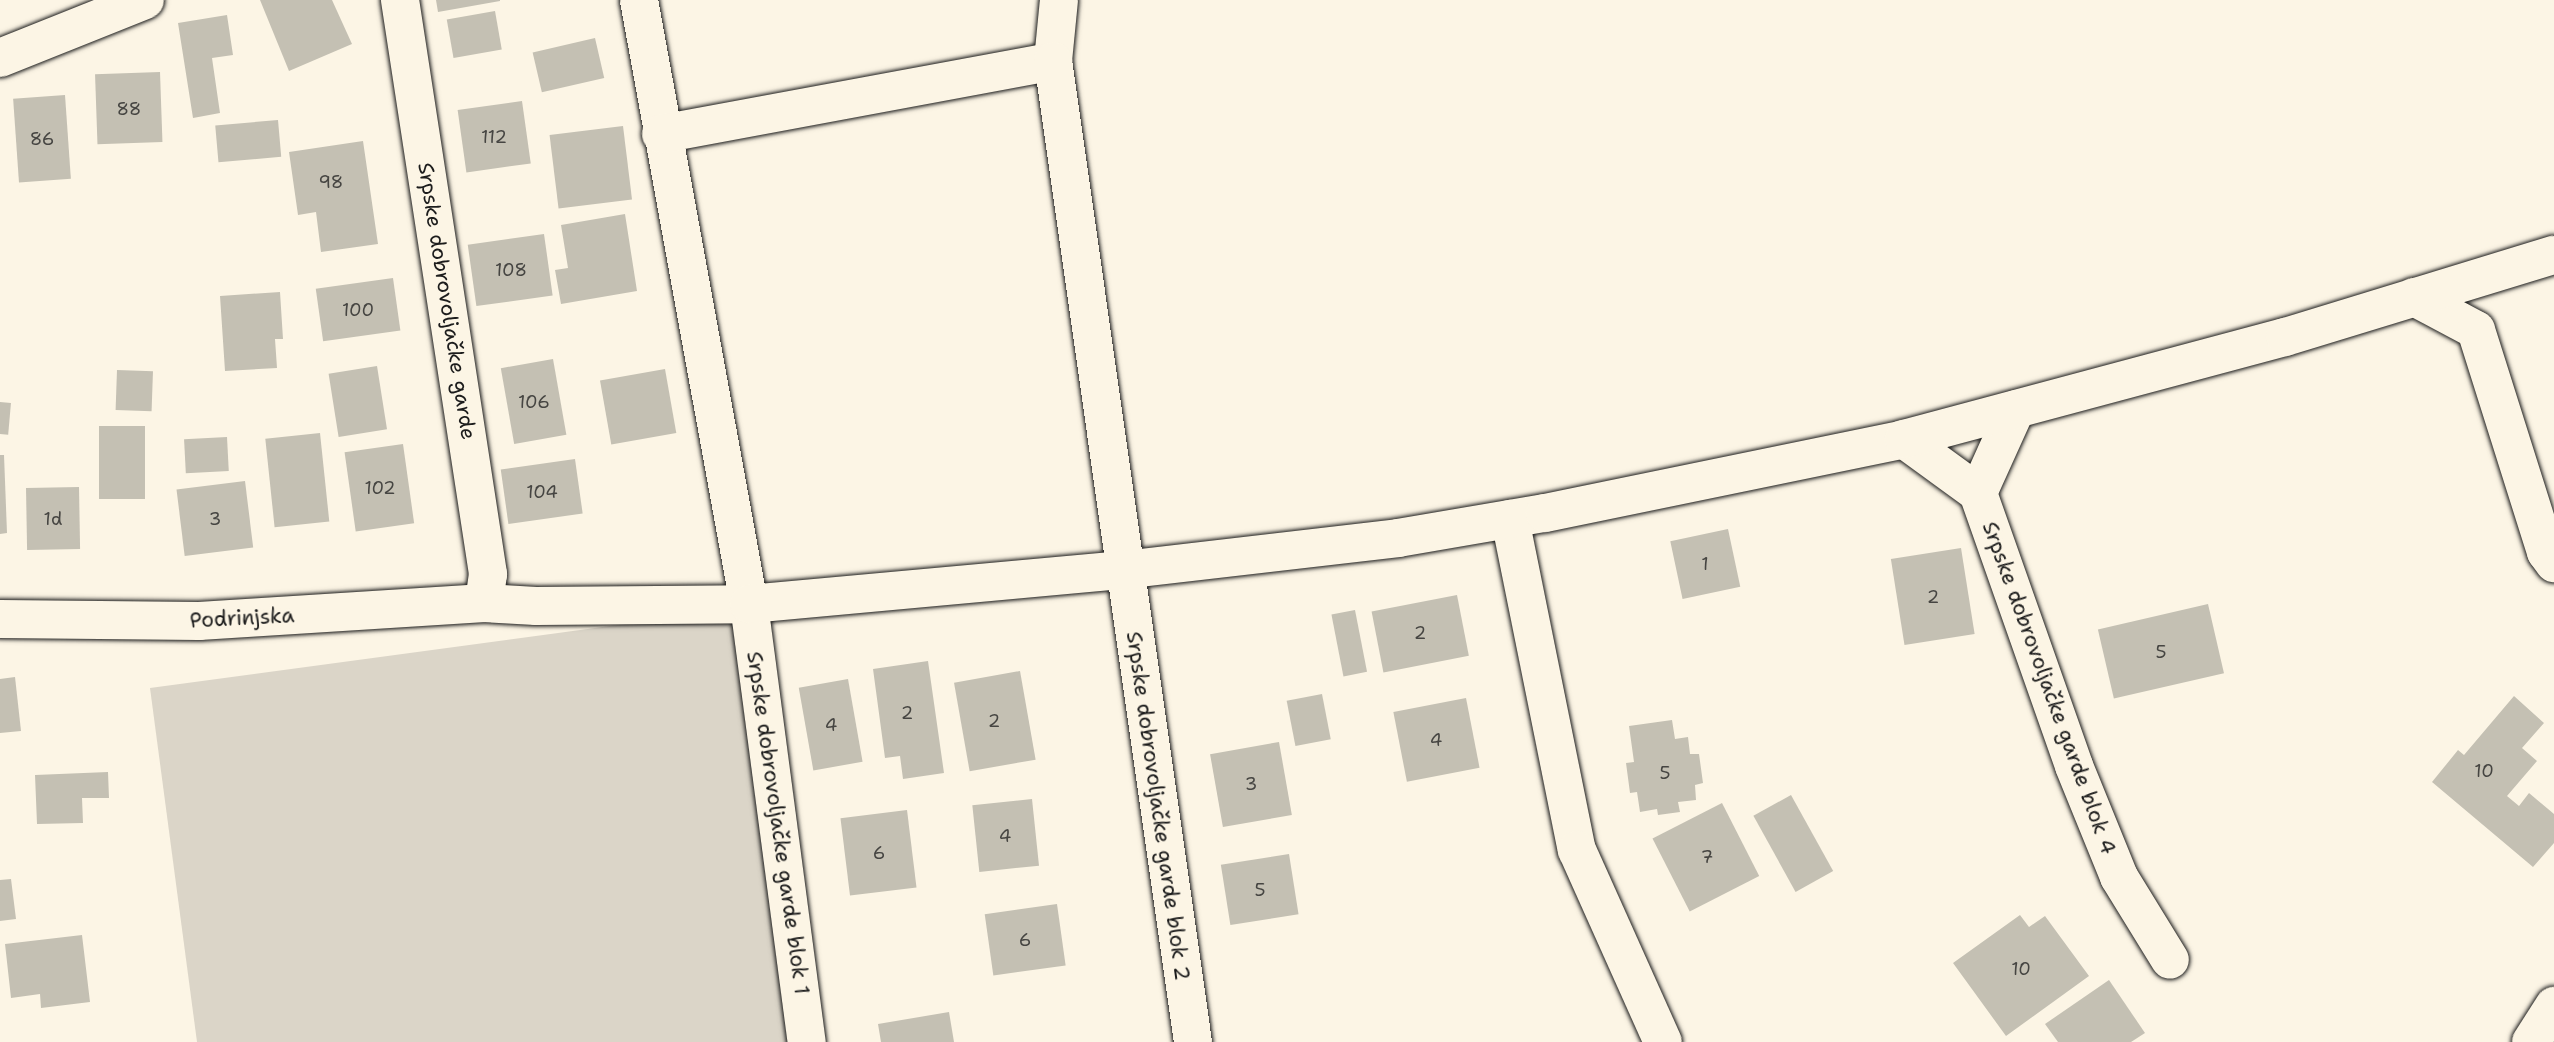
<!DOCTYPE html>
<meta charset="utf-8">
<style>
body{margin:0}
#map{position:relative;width:2554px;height:1042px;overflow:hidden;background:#fcf5e5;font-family:"Shantell Sans",sans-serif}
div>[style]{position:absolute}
.green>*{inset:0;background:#dbd5c8}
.building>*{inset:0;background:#c4c0b3;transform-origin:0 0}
.roads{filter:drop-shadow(0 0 2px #1c1c1c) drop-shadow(0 0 2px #1c1c1c)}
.minor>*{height:38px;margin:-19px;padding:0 19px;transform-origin:19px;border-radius:19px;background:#fcf5e5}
.secondary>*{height:38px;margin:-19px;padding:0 19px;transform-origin:19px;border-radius:19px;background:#fcf5e5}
span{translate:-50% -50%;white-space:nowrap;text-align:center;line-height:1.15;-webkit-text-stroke:5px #fcf5e5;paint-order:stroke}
.number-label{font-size:18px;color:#464542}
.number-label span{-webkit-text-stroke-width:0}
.street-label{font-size:21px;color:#1c1c1c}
</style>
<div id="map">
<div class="green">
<div style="clip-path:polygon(743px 608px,801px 1042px,197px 1042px,150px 688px)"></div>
</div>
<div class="building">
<div style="clip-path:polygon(260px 0,332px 0,352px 44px,289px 71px)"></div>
<div style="clip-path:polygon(436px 0,500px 0,500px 1px,438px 12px)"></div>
<div style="left:495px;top:11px;width:39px;height:49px;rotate:80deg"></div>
<div style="clip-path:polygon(227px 15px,233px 55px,212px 58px,220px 113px,193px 118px,178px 23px)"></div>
<div style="left:595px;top:38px;width:41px;height:64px;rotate:77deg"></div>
<div style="left:160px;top:72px;width:70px;height:65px;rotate:88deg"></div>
<div style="left:65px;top:95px;width:84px;height:52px;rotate:86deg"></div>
<div style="left:522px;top:101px;width:63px;height:65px;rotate:82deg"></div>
<div style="left:278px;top:120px;width:37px;height:63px;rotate:85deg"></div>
<div style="left:623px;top:126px;width:74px;height:74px;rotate:83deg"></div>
<div style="clip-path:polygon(363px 141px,378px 244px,321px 252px,316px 212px,298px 215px,289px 152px)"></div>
<div style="clip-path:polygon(625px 214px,637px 291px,561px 304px,555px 270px,568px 268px,561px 225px)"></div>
<div style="left:544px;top:234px;width:62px;height:77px;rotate:82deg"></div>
<div style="left:393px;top:278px;width:53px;height:78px;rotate:82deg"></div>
<div style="clip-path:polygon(280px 292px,283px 339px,275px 339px,277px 368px,225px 371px,220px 296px)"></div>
<div style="left:553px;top:359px;width:77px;height:53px;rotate:80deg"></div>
<div style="left:377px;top:366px;width:64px;height:49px;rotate:81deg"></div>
<div style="left:665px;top:369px;width:65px;height:66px;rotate:80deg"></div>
<div style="left:117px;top:370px;width:36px;height:40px;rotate:2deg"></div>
<div style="left:0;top:402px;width:11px;height:32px;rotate:5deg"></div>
<div style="left:99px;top:426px;width:46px;height:73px"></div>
<div style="left:320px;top:433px;width:89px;height:55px;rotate:84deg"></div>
<div style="left:227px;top:437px;width:34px;height:43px;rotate:87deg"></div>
<div style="left:403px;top:444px;width:80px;height:59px;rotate:82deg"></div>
<div style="clip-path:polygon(0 455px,4px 455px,7px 533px,0 534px)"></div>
<div style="left:575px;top:459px;width:55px;height:75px;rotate:82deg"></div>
<div style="left:245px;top:481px;width:67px;height:69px;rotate:83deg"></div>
<div style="left:79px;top:487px;width:62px;height:53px;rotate:89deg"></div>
<div style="left:1728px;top:529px;width:59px;height:59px;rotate:78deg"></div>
<div style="left:1961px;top:548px;width:87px;height:71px;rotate:81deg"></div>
<div style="left:1457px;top:595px;width:62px;height:87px;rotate:79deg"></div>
<div style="left:2208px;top:604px;width:71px;height:113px;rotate:77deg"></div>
<div style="left:1355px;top:610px;width:63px;height:24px;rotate:79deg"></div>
<div style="clip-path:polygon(928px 661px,944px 773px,903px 779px,900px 756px,885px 758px,873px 669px)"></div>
<div style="left:1020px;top:671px;width:90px;height:67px;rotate:80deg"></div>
<div style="clip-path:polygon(15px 677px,21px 731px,0 733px,0 679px)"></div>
<div style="left:848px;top:679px;width:84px;height:50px;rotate:80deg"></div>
<div style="left:1322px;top:694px;width:46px;height:36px;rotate:79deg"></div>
<div style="clip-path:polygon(2514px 696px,2544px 723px,2522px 748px,2537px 761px,2507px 796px,2519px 806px,2529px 793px,2554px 814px,2554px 843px,2533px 867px,2432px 782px,2458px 750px,2464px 755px)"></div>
<div style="left:1466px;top:698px;width:71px;height:74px;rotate:79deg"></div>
<div style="clip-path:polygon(1672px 720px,1675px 739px,1688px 737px,1690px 754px,1699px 754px,1703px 783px,1695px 785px,1696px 800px,1678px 802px,1680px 812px,1658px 815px,1657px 809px,1640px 812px,1637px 792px,1630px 793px,1626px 763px,1634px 762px,1629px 726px)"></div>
<div style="left:1279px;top:742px;width:74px;height:70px;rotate:80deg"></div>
<div style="clip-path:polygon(108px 772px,109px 798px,82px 798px,83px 823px,37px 824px,35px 775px)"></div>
<div style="left:1791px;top:795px;width:87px;height:43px;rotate:61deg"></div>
<div style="left:1032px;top:799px;width:67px;height:60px;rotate:84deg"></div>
<div style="left:1722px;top:803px;width:82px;height:78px;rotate:63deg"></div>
<div style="left:907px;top:810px;width:78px;height:67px;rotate:83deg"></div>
<div style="left:1289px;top:854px;width:61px;height:69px;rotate:81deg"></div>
<div style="clip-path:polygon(11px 879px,16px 919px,0 921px,0 880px)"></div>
<div style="left:1057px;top:904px;width:62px;height:73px;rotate:82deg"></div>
<div style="clip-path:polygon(2020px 915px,2029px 927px,2045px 916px,2089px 976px,2006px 1036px,1953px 963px)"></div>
<div style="clip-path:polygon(82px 935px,90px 1002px,41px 1008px,40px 994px,11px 998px,5px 944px)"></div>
<div style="clip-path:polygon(2109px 980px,2145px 1033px,2131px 1042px,2058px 1042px,2045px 1024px)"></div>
<div style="clip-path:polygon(949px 1012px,954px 1042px,881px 1042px,878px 1024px)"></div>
</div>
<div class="roads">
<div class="minor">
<div style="left:400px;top:0;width:581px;rotate:81.28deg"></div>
<div style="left:488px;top:574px;width:29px;rotate:98deg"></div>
<div style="left:639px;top:0;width:614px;rotate:79.68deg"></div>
<div style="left:749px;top:604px;width:442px;rotate:82.5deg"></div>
<div style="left:1053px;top:61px;width:61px;rotate:-84.4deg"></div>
<div style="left:661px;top:134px;width:399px;rotate:-10.5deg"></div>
<div style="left:1053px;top:61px;width:991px;rotate:81.88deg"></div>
<div style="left:2414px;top:297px;width:70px;rotate:28deg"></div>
<div style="left:2476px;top:330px;width:233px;rotate:72.5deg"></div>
<div style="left:2546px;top:552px;width:14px;rotate:54deg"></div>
<div style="left:1904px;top:439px;width:92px;rotate:36.1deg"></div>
<div style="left:1978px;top:493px;width:289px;rotate:70.6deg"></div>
<div style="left:2074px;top:766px;width:120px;rotate:67.9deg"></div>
<div style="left:2119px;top:877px;width:97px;rotate:58.4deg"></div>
<div style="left:1978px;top:493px;width:92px;rotate:-65.7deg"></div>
<div style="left:1510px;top:519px;width:338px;rotate:78.6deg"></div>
<div style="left:1577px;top:850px;width:210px;rotate:65.9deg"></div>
<div style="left:0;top:619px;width:199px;rotate:0.6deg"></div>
<div style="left:199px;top:621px;width:286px;rotate:-3.6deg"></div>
<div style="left:484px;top:603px;width:52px;rotate:3.3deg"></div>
<div style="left:536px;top:606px;width:213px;rotate:-0.5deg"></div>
<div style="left:749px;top:604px;width:376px;rotate:-5.2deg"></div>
<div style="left:1123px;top:570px;width:277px;rotate:-6.6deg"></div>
<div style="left:1398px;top:538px;width:149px;rotate:-9.7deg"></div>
<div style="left:1545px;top:513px;width:367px;rotate:-11.6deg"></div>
<div style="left:1904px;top:439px;width:394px;rotate:-15deg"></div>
<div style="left:2285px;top:337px;width:281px;rotate:-17deg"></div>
<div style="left:2531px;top:1042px;width:43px;rotate:-57.4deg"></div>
</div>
<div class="secondary">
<div style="left:0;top:58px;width:156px;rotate:-21.8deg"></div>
</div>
</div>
<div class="number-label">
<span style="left:129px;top:109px">88</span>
<span style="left:494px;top:137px">112</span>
<span style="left:42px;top:139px">86</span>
<span style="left:331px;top:182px">98</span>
<span style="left:511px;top:270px">108</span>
<span style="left:358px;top:310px">100</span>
<span style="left:534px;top:402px">106</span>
<span style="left:380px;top:488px">102</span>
<span style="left:542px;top:492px">104</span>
<span style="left:53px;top:519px">1d</span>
<span style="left:215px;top:519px">3</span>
<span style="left:1705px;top:564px">1</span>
<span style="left:1933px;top:597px">2</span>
<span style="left:1420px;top:633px">2</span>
<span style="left:2161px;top:652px">5</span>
<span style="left:907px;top:713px">2</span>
<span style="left:994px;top:721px">2</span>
<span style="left:831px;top:725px">4</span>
<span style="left:1436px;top:740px">4</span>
<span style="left:2484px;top:771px">10</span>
<span style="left:1665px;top:773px">5</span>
<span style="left:1251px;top:784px">3</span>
<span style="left:1005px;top:836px">4</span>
<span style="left:879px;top:853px">6</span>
<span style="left:1707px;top:857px">7</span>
<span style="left:1260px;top:890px">5</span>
<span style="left:1025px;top:940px">6</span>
<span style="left:2021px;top:969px">10</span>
</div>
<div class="street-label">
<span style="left:447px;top:301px;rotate:81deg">Srpske dobrovoljačke garde</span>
<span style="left:242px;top:618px;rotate:-3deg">Podrinjska</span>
<span style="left:2049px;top:688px;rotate:70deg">Srpske dobrovoljačke garde blok 4</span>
<span style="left:1158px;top:806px;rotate:82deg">Srpske dobrovoljačke garde blok 2</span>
<span style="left:778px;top:823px;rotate:82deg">Srpske dobrovoljačke garde blok 1</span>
</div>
</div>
